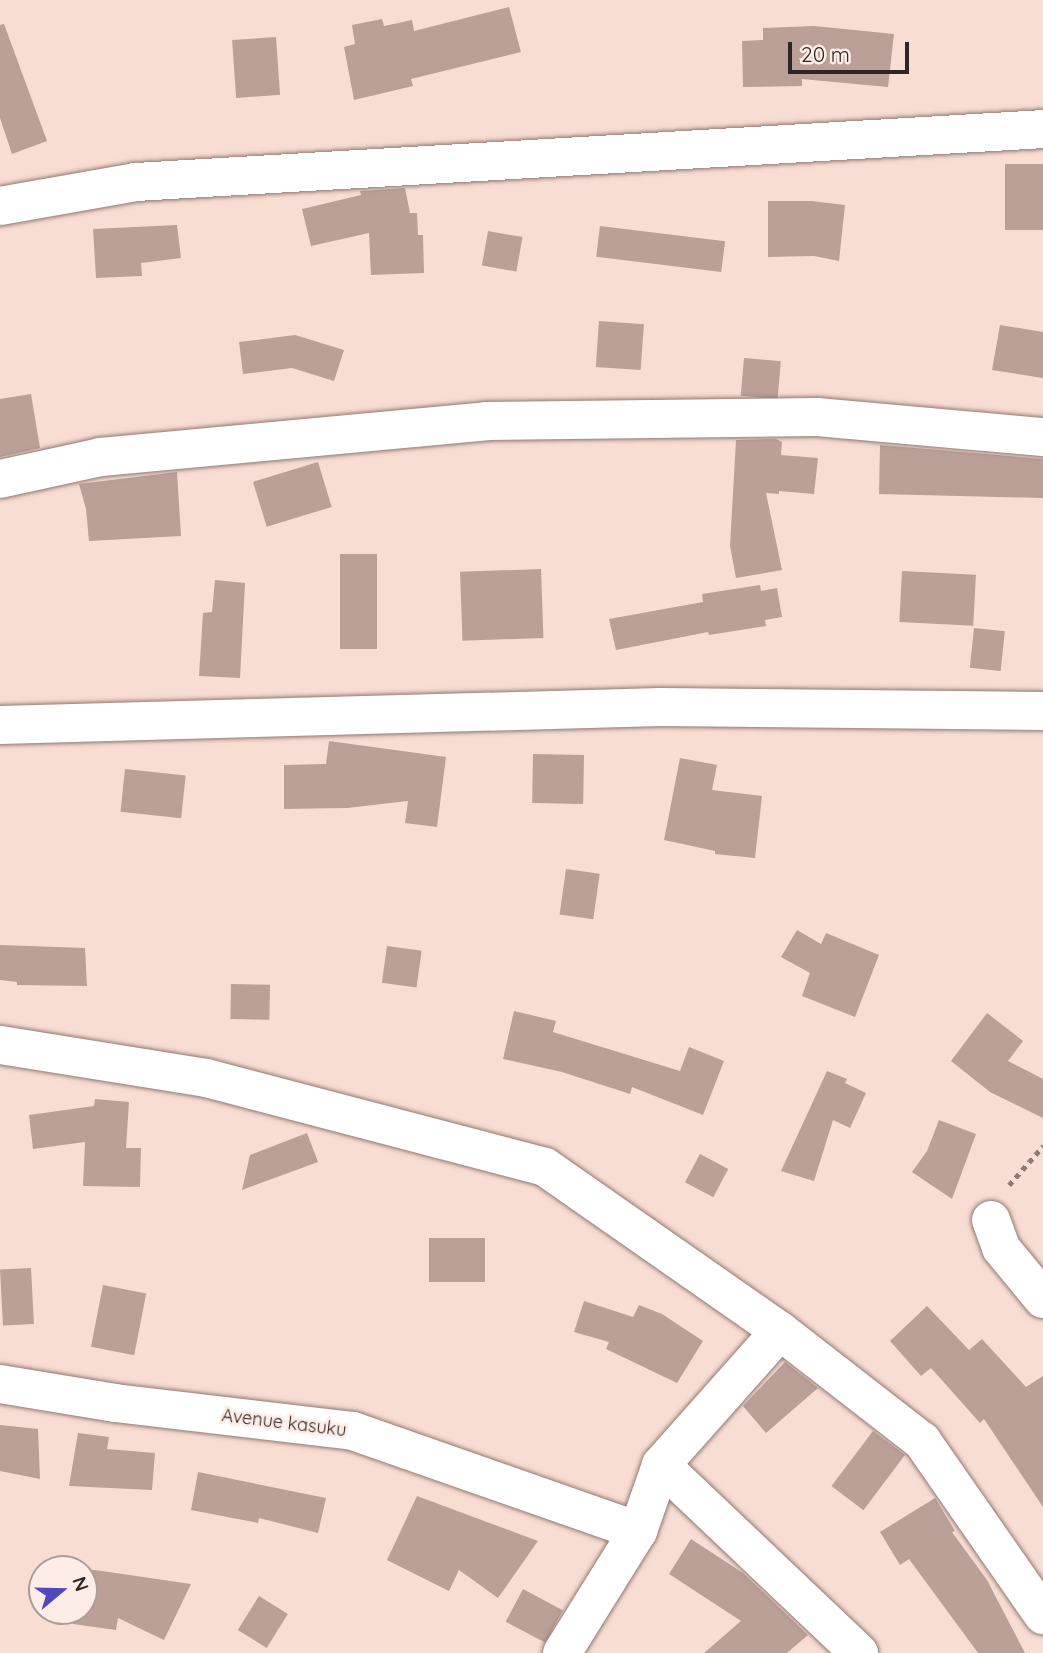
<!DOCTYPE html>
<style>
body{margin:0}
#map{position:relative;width:1043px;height:1653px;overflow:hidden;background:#f8ddd3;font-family:Quicksand,sans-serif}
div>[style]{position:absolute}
.building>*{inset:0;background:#baa097;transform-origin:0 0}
.path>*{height:4.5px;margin-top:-2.25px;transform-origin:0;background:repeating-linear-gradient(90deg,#8d7b75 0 5px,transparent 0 10px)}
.roads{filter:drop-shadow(0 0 2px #917970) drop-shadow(0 0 2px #917970)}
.minor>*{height:38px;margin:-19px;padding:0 19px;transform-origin:19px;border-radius:19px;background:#fff}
span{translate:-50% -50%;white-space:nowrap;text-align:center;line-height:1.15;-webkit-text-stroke:6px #feede7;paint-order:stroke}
.street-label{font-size:18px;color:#2f2522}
.north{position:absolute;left:28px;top:1555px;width:70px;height:70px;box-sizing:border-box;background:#feede7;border:2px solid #ab9d98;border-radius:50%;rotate:71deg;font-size:19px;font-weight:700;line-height:28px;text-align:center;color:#2f2522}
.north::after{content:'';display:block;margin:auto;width:24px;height:32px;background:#4f48bf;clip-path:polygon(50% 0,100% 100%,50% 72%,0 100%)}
.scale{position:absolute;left:788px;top:42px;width:121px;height:32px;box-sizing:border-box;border:4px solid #2f2522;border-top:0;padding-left:9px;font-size:21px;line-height:24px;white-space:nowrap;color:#2f2522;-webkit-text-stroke:5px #feede7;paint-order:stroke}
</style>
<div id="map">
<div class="building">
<div style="clip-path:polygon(509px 7px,521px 52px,411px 79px,413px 86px,354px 100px,344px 47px,355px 44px,352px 25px,382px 19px,384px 26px,412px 20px,414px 31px)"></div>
<div style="clip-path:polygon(4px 24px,47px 141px,12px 154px,0 118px,0 25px)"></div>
<div style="clip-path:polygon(814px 26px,894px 34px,888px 87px,802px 79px,802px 86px,743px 87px,742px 41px,763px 40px,763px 28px)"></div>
<div style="left:276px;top:37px;width:58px;height:44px;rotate:86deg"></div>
<div style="left:1005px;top:164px;width:38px;height:66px"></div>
<div style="clip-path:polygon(405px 188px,410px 213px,417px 213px,418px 235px,423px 235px,424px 273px,371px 275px,369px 233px,311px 246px,302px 209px,361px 195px,360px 191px)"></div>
<div style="clip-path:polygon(768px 201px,811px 201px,845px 205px,839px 261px,814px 256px,768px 257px)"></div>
<div style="clip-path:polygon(177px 225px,181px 258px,141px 263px,142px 276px,96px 278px,93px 229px)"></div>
<div style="left:600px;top:226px;width:126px;height:31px;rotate:7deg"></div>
<div style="left:488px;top:231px;width:35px;height:35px;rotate:10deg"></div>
<div style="left:599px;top:321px;width:45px;height:46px;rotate:4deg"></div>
<div style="clip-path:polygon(1000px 325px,1043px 332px,1043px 378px,992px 370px)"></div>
<div style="clip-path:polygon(295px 335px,344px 350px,334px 381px,292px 368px,243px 374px,239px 342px)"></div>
<div style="left:744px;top:358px;width:37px;height:38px;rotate:5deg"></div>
<div style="clip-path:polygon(31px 394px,40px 448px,0 457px,0 399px)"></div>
<div style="clip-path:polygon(776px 439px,782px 442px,781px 455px,818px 458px,814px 494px,779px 491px,779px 494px,766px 493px,782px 570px,736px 578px,730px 546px,736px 440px)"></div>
<div style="clip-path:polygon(880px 445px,1043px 459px,1043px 498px,879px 494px)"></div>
<div style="left:318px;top:462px;width:47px;height:68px;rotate:73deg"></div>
<div style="clip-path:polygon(177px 472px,181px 536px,89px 541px,86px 509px,79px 484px)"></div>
<div style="left:340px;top:554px;width:37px;height:95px"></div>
<div style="left:541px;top:569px;width:69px;height:81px;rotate:88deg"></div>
<div style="left:902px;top:571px;width:74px;height:51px;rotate:3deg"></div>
<div style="clip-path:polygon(215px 580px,245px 583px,240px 678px,199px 676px,203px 613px,212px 612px)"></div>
<div style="clip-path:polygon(760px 585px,761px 591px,777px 588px,782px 617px,765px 620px,766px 626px,709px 635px,708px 632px,616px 650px,609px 619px,703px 602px,702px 594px)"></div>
<div style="left:974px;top:628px;width:31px;height:40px;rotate:6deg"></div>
<div style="clip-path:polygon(329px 741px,446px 757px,437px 827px,405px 823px,408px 801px,347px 808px,284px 809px,284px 765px,326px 764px)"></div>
<div style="left:533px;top:754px;width:51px;height:49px;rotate:1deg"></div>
<div style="clip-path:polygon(680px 758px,717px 765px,712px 790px,762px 796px,755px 858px,715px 854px,715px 851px,664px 840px)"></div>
<div style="left:125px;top:769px;width:61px;height:43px;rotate:6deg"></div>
<div style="left:566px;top:869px;width:34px;height:46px;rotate:8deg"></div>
<div style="clip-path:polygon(797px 930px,821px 944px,826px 933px,879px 955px,855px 1017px,802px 996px,810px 973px,781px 957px)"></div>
<div style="clip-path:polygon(0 945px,85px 948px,87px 986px,17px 985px,17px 982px,0 980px)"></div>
<div style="left:387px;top:946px;width:35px;height:37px;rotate:8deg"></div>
<div style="left:231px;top:984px;width:39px;height:35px;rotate:1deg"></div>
<div style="clip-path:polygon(514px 1011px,556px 1021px,553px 1032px,680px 1071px,689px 1047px,724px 1061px,703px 1115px,632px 1087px,630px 1094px,562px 1072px,503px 1059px)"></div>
<div style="clip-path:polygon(987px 1013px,1023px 1041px,1008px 1061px,1043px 1079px,1043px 1118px,990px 1092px,951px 1061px)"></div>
<div style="clip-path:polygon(827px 1071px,847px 1079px,845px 1083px,866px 1093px,850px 1128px,833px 1120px,814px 1181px,781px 1171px)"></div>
<div style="clip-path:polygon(95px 1099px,129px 1102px,126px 1148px,141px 1148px,140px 1187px,83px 1186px,85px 1142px,33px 1149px,29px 1115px,94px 1106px)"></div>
<div style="clip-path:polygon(939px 1120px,976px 1134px,952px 1199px,912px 1172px,927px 1151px)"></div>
<div style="clip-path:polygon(307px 1133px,318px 1162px,242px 1190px,250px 1155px)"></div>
<div style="left:700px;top:1154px;width:32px;height:32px;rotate:28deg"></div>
<div style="left:429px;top:1238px;width:56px;height:44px"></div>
<div style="left:31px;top:1268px;width:56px;height:31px;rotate:87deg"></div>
<div style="left:103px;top:1285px;width:44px;height:63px;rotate:11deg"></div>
<div style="clip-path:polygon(584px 1301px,633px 1317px,639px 1305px,662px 1314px,703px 1341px,677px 1383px,606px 1349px,609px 1342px,574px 1332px)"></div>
<div style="clip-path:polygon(927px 1306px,969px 1350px,982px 1339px,1026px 1387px,1043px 1376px,1043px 1507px,984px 1419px,980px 1423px,931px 1368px,921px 1376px,890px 1341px)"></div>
<div style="clip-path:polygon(785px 1362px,818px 1388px,766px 1433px,743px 1406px)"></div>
<div style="clip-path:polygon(0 1425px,38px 1429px,40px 1479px,0 1471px)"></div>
<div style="left:873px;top:1431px;width:40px;height:69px;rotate:37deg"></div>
<div style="clip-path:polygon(78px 1433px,109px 1437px,107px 1449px,155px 1453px,152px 1490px,69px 1486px)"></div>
<div style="clip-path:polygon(198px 1472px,326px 1498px,318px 1533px,259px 1518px,258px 1523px,191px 1510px)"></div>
<div style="clip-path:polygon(417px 1496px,538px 1541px,498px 1598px,459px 1570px,449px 1591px,387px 1560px)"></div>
<div style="clip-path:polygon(935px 1498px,955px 1531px,952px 1532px,987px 1580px,1025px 1653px,978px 1653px,909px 1559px,900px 1565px,880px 1532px)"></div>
<div style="clip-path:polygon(691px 1539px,743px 1573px,808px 1635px,787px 1653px,704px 1653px,741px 1621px,669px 1574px)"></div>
<div style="clip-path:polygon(84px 1570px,95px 1570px,191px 1584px,164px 1640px,118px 1618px,116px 1630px,73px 1624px,75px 1611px,84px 1611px)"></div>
<div style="left:523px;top:1589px;width:45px;height:37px;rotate:28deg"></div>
<div style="left:259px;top:1596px;width:34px;height:40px;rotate:32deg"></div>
</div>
<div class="path">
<div style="left:1009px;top:1185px;width:52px;rotate:-48.9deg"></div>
</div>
<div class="roads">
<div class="minor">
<div style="left:0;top:206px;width:138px;rotate:-10deg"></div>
<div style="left:136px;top:182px;width:909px;rotate:-3.34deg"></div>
<div style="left:0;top:479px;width:103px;rotate:-12.3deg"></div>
<div style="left:101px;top:457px;width:387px;rotate:-5.3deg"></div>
<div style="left:486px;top:421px;width:331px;rotate:-0.7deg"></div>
<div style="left:817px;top:417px;width:227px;rotate:5.1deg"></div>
<div style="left:0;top:725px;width:661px;rotate:-1.56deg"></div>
<div style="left:661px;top:707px;width:382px;rotate:0.6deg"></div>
<div style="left:0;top:1045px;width:209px;rotate:9.1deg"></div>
<div style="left:206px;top:1078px;width:350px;rotate:14.7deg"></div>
<div style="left:545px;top:1167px;width:287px;rotate:34.9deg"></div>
<div style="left:780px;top:1331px;width:180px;rotate:37.8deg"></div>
<div style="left:922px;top:1441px;width:212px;rotate:55.2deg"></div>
<div style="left:991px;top:1220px;width:30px;rotate:70deg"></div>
<div style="left:1001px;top:1248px;width:66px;rotate:50.5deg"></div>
<div style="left:0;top:1384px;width:117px;rotate:9.4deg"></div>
<div style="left:115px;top:1403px;width:240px;rotate:6.7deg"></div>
<div style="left:353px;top:1431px;width:302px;rotate:19.3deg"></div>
<div style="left:661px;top:1465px;width:273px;rotate:43.5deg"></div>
<div style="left:562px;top:1653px;width:144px;rotate:-58.1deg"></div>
<div style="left:638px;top:1531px;width:70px;rotate:-70.8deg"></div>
<div style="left:661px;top:1465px;width:179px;rotate:-48.4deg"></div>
</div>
</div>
<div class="street-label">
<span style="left:284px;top:1423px;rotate:7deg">Avenue kasuku</span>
</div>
<div class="north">N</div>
<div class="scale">20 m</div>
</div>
